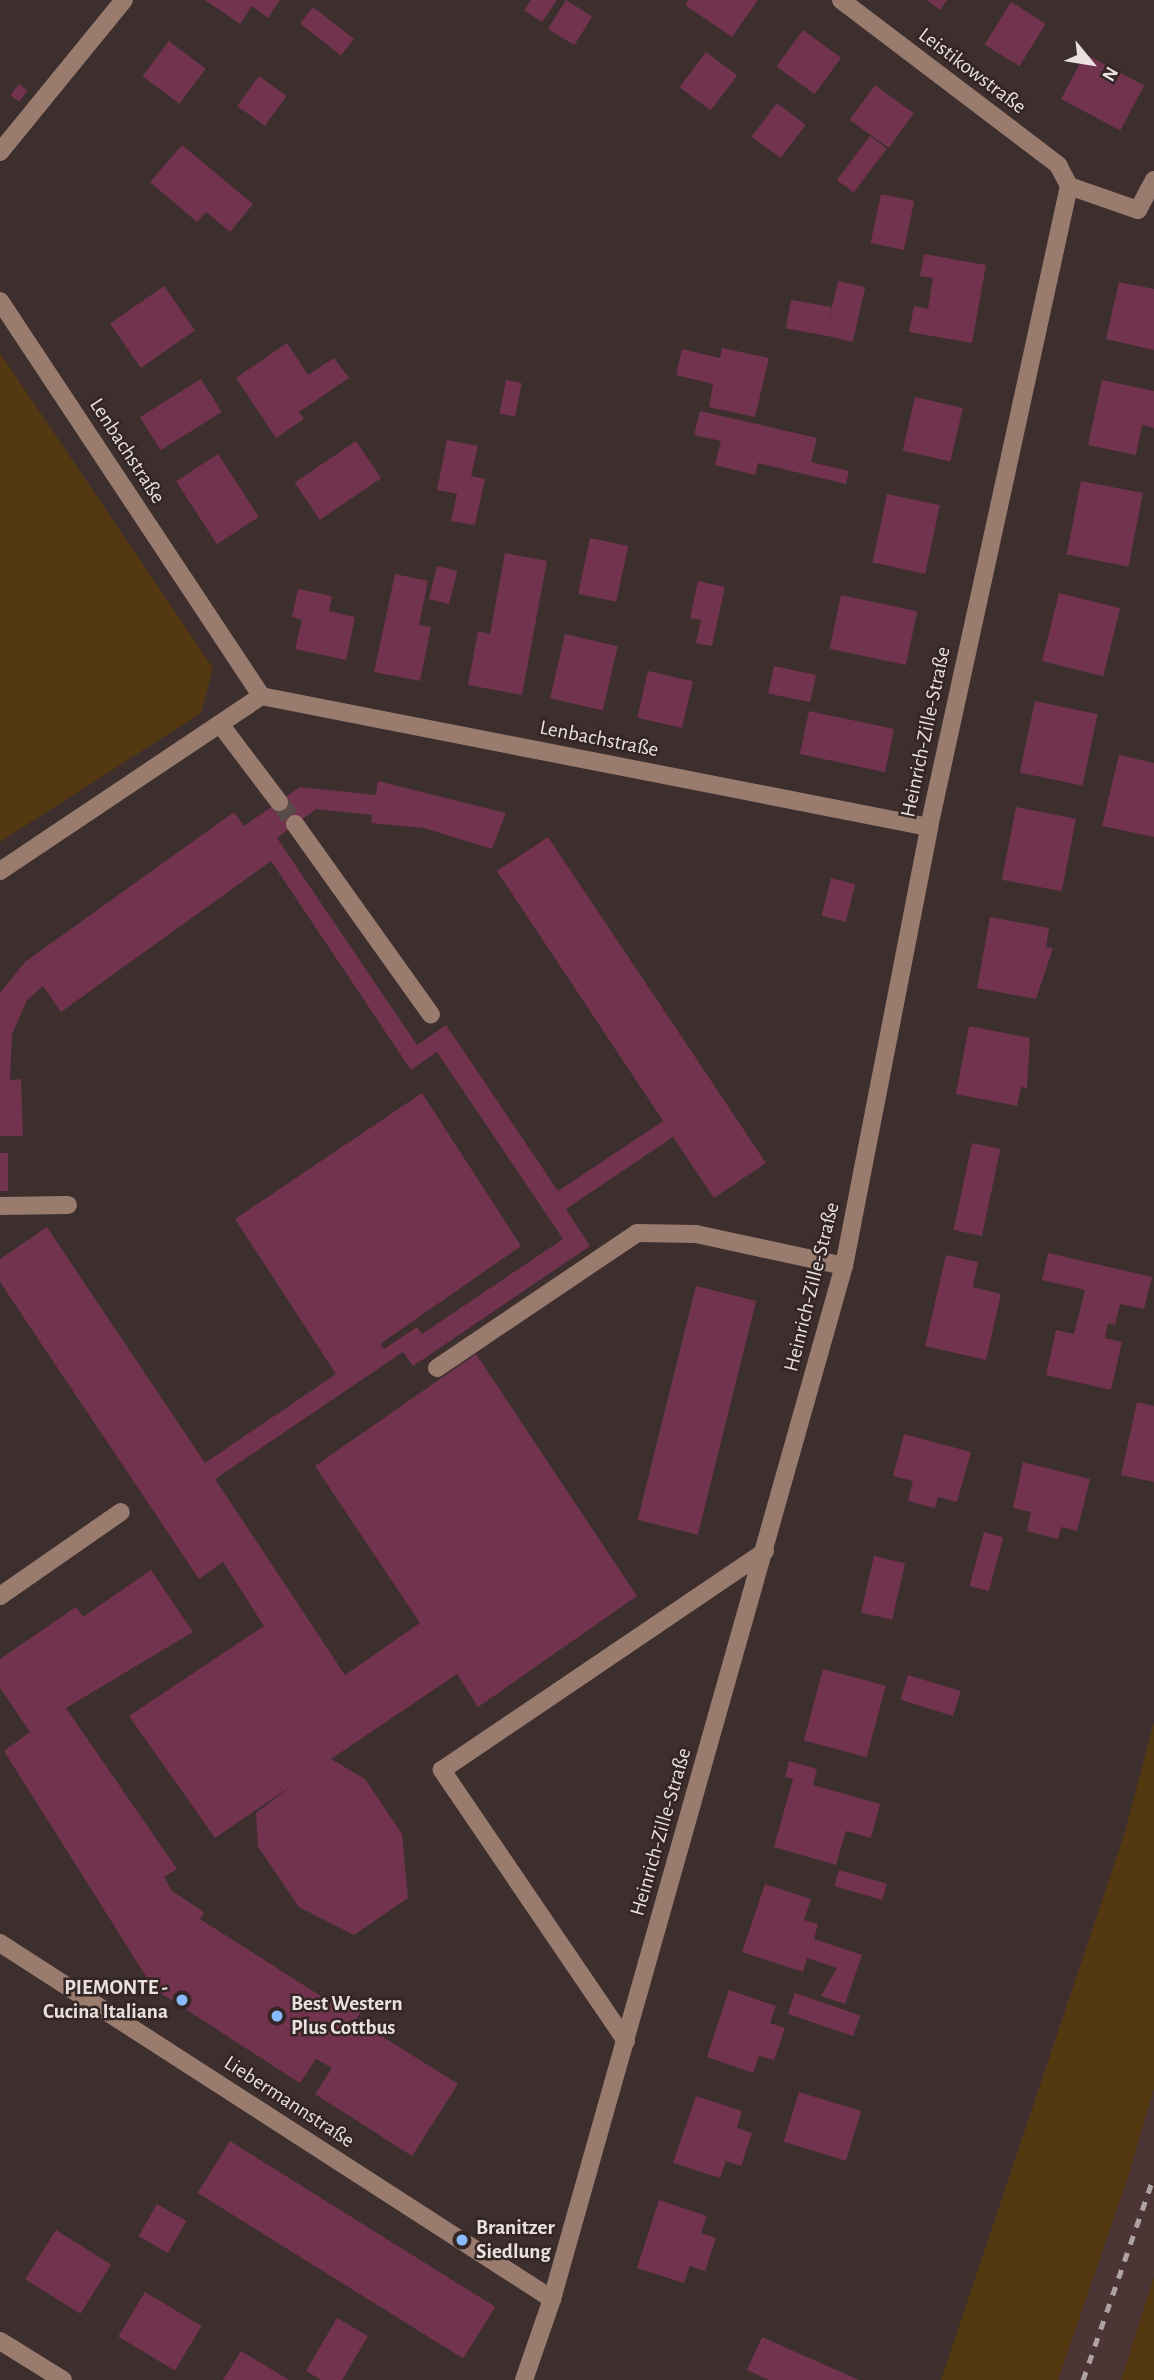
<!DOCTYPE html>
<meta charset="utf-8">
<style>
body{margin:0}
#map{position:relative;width:1154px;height:2380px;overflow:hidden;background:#3e2f2f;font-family:"Alegreya Sans",sans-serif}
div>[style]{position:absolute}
.built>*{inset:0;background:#4c3635}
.green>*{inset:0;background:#533811}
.building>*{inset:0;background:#71334d;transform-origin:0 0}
.minor-tunnel>*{height:18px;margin-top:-9px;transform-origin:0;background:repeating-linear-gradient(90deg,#584a49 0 18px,transparent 0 27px)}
.minor>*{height:18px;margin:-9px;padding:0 9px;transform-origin:9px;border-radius:9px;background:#997c6e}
.rail>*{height:5px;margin-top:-2.5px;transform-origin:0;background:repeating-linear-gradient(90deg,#afa3a2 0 9px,transparent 0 18px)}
.dots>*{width:19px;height:19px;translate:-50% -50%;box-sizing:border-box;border:4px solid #342625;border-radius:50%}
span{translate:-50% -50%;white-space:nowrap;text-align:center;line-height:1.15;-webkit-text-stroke:5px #342625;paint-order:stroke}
.street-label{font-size:21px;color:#eae0df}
.poi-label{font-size:21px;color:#eae0df;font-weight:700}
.right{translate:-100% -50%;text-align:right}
.left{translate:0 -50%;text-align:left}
.north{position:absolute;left:1056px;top:28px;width:70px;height:70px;-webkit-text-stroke:5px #342625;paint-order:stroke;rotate:120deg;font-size:19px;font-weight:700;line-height:28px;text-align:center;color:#eae0df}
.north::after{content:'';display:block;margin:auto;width:24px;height:32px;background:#eae0df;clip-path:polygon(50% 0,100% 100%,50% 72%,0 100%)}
</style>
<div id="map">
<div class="built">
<div style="clip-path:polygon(1154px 2088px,1154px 2277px,1121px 2380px,1058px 2380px)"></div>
</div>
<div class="green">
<div style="clip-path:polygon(0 353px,213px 668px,201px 713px,0 842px)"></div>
<div style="clip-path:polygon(1154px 1722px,1154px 2088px,1128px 2177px,1058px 2380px,941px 2380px,1124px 1835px)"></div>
<div style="clip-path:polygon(1154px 2277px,1154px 2380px,1121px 2380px)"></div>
</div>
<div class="building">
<div style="clip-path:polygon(205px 0,280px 0,268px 18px,252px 6px,240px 24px)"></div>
<div style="clip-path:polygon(531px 0,557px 0,542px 22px,524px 10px)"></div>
<div style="left:566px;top:0;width:31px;height:34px;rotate:32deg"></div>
<div style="clip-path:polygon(689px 0,758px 0,732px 37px,685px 5px)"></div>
<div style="clip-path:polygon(927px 0,947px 0,940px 10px)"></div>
<div style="left:1011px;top:2px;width:41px;height:50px;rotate:32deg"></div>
<div style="left:313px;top:7px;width:52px;height:21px;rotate:38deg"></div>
<div style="left:803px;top:30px;width:47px;height:45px;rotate:36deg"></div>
<div style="left:169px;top:41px;width:46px;height:44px;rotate:37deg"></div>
<div style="left:706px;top:52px;width:39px;height:44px;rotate:37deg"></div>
<div style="left:1085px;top:54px;width:67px;height:51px;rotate:28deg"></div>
<div style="left:259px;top:76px;width:34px;height:37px;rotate:36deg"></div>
<div style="left:19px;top:84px;width:11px;height:14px;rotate:38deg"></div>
<div style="left:875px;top:85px;width:48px;height:43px;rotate:36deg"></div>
<div style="left:777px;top:103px;width:36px;height:42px;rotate:37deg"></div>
<div style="left:870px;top:136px;width:21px;height:55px;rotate:37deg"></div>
<div style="clip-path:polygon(182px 145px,253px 204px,230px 232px,206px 212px,197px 222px,150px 182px)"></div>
<div style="left:881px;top:194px;width:34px;height:50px;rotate:12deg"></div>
<div style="clip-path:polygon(924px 254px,986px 265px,972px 343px,909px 332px,914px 306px,928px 309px,933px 278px,920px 276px)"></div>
<div style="left:838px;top:281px;width:28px;height:56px;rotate:13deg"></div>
<div style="clip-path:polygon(1119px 282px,1154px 289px,1154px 350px,1106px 339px)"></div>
<div style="left:164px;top:286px;width:54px;height:66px;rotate:55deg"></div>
<div style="left:791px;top:300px;width:41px;height:29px;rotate:10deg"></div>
<div style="clip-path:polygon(287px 343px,308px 375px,334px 358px,349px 378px,299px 412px,304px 419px,276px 438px,236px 378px)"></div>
<div style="clip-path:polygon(722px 348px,769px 358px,755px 417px,709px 407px,713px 384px,676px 375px,682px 349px,720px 358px)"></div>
<div style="left:201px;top:379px;width:39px;height:72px;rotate:58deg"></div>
<div style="left:506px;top:380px;width:16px;height:34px;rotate:11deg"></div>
<div style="clip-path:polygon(1102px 380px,1154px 391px,1154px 428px,1142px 425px,1136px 455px,1088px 445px)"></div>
<div style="left:915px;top:397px;width:49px;height:55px;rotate:13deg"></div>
<div style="clip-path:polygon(700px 411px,817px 438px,811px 462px,849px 471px,846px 484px,758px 463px,755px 475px,715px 465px,721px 441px,694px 435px)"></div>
<div style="clip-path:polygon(447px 440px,478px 446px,471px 476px,485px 479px,475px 525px,451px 521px,457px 494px,437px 490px)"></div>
<div style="left:356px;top:441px;width:45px;height:74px;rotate:56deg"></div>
<div style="left:218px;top:454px;width:75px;height:50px;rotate:57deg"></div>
<div style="left:1081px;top:481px;width:63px;height:75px;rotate:11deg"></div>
<div style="left:887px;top:494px;width:54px;height:70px;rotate:12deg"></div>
<div style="left:590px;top:538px;width:39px;height:57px;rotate:12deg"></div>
<div style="clip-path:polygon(505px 553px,547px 561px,522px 695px,468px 685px,478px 631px,490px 634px)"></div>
<div style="left:437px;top:566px;width:21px;height:34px;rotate:14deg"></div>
<div style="clip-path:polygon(395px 574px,428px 581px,419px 625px,431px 627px,420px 681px,374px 672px)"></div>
<div style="clip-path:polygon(698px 581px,725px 587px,712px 646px,696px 643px,701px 620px,690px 618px)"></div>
<div style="clip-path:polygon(298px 589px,332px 596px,329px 611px,355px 617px,346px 660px,295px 649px,302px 620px,292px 617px)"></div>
<div style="left:1059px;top:593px;width:63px;height:70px;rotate:14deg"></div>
<div style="left:841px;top:595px;width:78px;height:55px;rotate:12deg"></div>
<div style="left:565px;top:634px;width:54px;height:66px;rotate:13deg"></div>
<div style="left:774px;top:666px;width:43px;height:28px;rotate:12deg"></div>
<div style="left:648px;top:671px;width:46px;height:48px;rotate:13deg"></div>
<div style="left:1035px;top:701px;width:64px;height:73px;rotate:12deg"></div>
<div style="left:809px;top:711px;width:87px;height:44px;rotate:12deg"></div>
<div style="clip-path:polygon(1119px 755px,1154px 763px,1154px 837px,1102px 826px)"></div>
<div style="clip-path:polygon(378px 781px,506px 813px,492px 849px,424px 828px,371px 823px,372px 815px,316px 809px,277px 838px,417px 1045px,446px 1025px,558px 1191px,663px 1121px,497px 871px,548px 837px,766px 1163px,714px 1198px,673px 1137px,566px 1209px,590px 1246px,413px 1366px,403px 1352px,215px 1479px,345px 1675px,420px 1623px,315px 1466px,476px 1354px,637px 1596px,478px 1707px,457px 1674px,331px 1759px,365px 1779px,402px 1834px,408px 1898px,354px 1935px,299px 1907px,258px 1847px,256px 1813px,294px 1784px,215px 1838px,129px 1716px,264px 1626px,223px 1562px,199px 1579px,0 1282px,0 1259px,47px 1227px,205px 1463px,336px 1374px,235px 1219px,422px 1093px,521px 1246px,380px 1344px,384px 1349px,417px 1327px,422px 1334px,563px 1239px,437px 1052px,411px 1070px,271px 861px,61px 1012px,43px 986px,27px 1000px,12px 1034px,10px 1080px,21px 1079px,23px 1136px,0 1136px,0 993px,25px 962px,234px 812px,244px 826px,300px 787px,376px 795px)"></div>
<div style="left:1016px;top:807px;width:61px;height:74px;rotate:11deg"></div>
<div style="left:831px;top:878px;width:25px;height:39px;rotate:14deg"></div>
<div style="clip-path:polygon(990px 917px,1049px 928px,1046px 947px,1053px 948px,1036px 999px,977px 988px)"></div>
<div style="clip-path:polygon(969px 1026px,1030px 1038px,1027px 1088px,1021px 1087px,1017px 1106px,956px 1094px)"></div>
<div style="left:972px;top:1143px;width:29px;height:89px;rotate:12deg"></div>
<div style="left:0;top:1153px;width:8px;height:38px"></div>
<div style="clip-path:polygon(1048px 1253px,1152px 1277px,1144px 1309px,1120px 1304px,1115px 1325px,1108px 1323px,1105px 1338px,1122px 1342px,1111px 1390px,1046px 1375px,1056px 1330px,1074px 1334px,1085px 1290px,1042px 1280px)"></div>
<div style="clip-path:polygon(946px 1255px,978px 1262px,973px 1287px,1001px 1294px,986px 1360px,925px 1346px)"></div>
<div style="left:696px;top:1286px;width:62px;height:241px;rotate:14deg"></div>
<div style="clip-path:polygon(1137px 1402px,1154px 1406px,1154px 1482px,1121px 1475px)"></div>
<div style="clip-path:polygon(904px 1434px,971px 1452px,957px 1502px,938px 1497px,935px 1508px,908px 1501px,913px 1481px,893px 1476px)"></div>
<div style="clip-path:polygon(1023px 1462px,1090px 1479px,1077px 1531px,1061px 1527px,1058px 1539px,1027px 1531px,1031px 1512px,1013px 1508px)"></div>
<div style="left:984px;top:1532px;width:20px;height:56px;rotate:15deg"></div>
<div style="left:874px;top:1556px;width:32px;height:58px;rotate:13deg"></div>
<div style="clip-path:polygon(151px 1570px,193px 1632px,66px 1708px,177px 1869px,164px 1877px,172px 1891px,204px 1912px,200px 1919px,346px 2012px,351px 2004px,362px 2010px,356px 2020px,458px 2084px,412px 2156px,315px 2094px,332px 2068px,316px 2059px,300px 2083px,154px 1989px,4px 1751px,30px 1732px,0 1688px,0 1659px,76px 1607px,83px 1617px)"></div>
<div style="left:823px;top:1669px;width:65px;height:74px;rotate:15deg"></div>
<div style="left:908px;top:1675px;width:55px;height:26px;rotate:17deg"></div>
<div style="clip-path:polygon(789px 1761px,817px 1769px,813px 1785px,880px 1804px,871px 1838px,846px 1831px,836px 1865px,774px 1847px,793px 1779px,785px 1777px)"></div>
<div style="left:839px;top:1870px;width:50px;height:17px;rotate:16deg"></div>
<div style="clip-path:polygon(765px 1884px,811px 1899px,804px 1920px,818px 1924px,814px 1939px,862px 1955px,845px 2004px,821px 1996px,837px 1968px,807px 1958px,803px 1972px,742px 1952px)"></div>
<div style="clip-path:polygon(729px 1990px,776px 2006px,770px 2023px,785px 2028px,774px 2060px,759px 2056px,753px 2073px,707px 2057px)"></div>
<div style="left:795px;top:1993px;width:69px;height:22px;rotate:19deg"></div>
<div style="left:799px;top:2092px;width:65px;height:52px;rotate:17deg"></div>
<div style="clip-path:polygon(696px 2096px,742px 2111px,737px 2128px,752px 2133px,741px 2166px,726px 2161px,720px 2178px,673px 2163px)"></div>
<div style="left:230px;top:2141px;width:313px;height:61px;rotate:32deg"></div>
<div style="clip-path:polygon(659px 2200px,707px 2216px,701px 2233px,716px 2238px,705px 2271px,690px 2266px,684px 2283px,637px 2268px)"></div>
<div style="left:157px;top:2204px;width:34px;height:37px;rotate:30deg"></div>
<div style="left:56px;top:2230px;width:65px;height:58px;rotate:32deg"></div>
<div style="left:145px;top:2292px;width:66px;height:52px;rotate:31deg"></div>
<div style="clip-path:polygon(337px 2318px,368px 2336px,342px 2380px,321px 2380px,306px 2371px)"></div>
<div style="clip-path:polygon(762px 2337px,859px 2380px,769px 2380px,747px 2370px)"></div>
<div style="clip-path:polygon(241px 2351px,289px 2380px,223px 2380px)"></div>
</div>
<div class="minor-tunnel">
<div style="left:279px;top:802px;width:27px;rotate:54deg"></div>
</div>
<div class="minor">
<div style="left:841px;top:0;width:273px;rotate:37.2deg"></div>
<div style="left:1058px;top:165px;width:24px;rotate:62deg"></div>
<div style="left:0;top:152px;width:196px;rotate:-50.8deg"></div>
<div style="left:1069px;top:186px;width:73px;rotate:19.2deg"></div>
<div style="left:1138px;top:210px;width:34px;rotate:-62deg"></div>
<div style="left:0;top:301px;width:473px;rotate:56.5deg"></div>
<div style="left:261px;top:696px;width:681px;rotate:11.1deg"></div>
<div style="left:220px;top:724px;width:98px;rotate:52.9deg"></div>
<div style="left:295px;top:824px;width:234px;rotate:54.5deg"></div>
<div style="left:0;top:871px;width:314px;rotate:-33.8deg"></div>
<div style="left:0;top:1206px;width:68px;rotate:-0.8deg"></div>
<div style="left:437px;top:1368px;width:241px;rotate:-34deg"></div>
<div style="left:637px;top:1233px;width:59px;rotate:1deg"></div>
<div style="left:696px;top:1234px;width:151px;rotate:12.2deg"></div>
<div style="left:0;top:1596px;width:147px;rotate:-34.8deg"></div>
<div style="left:0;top:1943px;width:657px;rotate:32.82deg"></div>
<div style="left:626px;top:2041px;width:328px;rotate:-124.2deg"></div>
<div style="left:442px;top:1770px;width:390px;rotate:-34.1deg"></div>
<div style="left:0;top:2341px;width:74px;rotate:31.8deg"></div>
<div style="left:524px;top:2380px;width:86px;rotate:-70.9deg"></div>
<div style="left:552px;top:2299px;width:1073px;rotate:-74.22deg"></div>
<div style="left:844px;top:1266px;width:447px;rotate:-79deg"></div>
<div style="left:929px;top:827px;width:656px;rotate:-77.68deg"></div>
</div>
<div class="rail">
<div style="left:1083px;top:2380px;width:216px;rotate:-70.8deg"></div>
</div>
<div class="dots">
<div style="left:182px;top:2000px;background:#87bbfb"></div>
<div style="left:277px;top:2016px;background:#87bbfb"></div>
<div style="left:462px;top:2240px;background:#87bbfb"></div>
</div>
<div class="street-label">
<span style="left:972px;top:71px;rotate:37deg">Leistikowstraße</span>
<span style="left:127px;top:451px;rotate:57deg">Lenbachstraße</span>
<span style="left:926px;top:732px;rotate:-78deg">Heinrich-Zille-Straße</span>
<span style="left:599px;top:739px;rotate:11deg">Lenbachstraße</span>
<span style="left:812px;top:1287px;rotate:-76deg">Heinrich-Zille-Straße</span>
<span style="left:661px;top:1832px;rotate:-74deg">Heinrich-Zille-Straße</span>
<span style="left:289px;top:2102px;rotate:33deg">Liebermannstraße</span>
</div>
<div class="poi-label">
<span class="right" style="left:168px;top:2000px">PIEMONTE -<br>Cucina Italiana</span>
<span class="left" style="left:291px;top:2016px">Best Western<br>Plus Cottbus</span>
<span class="left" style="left:476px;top:2240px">Branitzer<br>Siedlung</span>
</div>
<div class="north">N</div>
</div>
